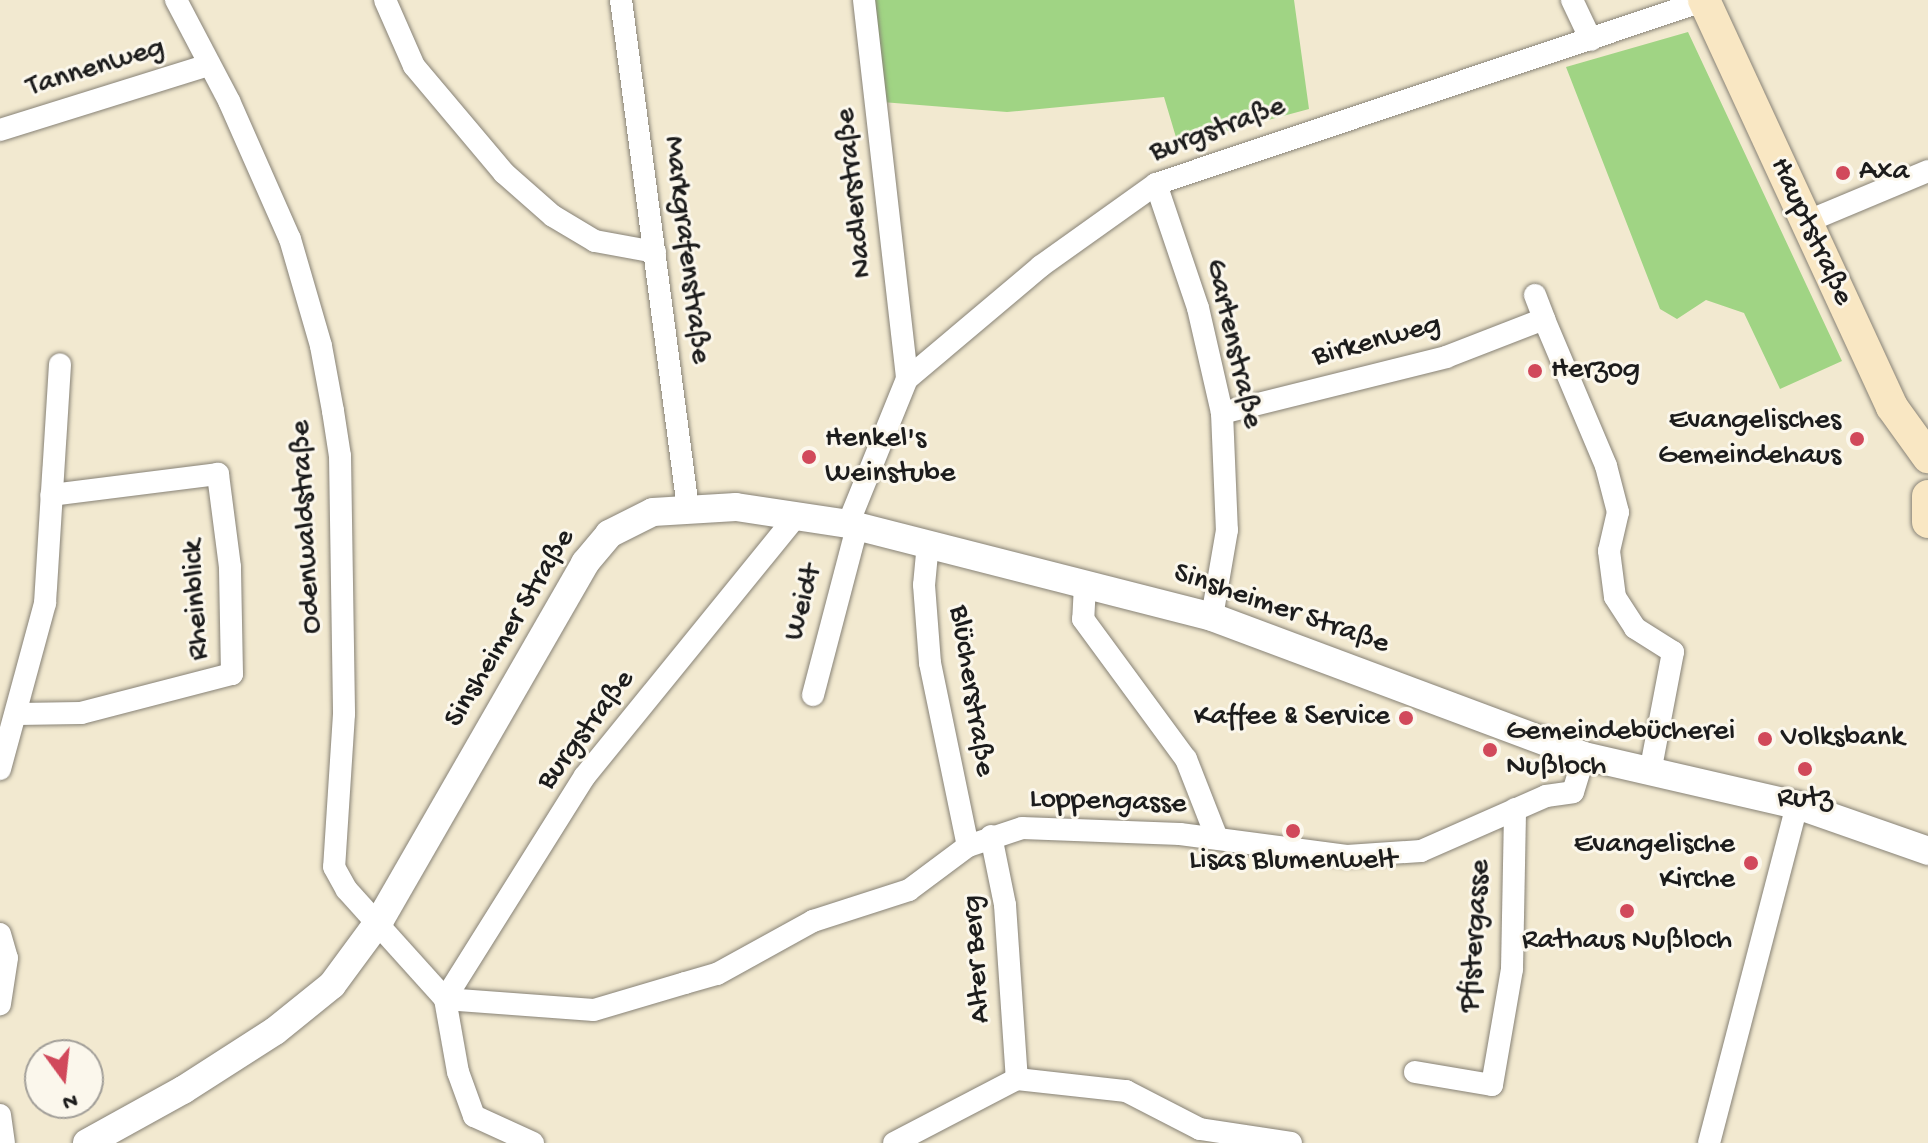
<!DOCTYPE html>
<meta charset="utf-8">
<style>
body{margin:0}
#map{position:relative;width:1928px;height:1143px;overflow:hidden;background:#f2e9d0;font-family:"Gochi Hand",sans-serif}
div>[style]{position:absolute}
.green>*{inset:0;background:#a0d484}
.roads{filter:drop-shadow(0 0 2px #878276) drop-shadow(0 0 2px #878276)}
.minor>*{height:22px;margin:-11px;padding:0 11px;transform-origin:11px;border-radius:11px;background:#fff}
.tertiary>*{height:28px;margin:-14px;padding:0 14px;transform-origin:14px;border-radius:14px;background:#fff}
.secondary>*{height:32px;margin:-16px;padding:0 16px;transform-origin:16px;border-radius:16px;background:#f9e7c3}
.dots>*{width:22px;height:22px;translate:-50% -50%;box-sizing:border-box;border:4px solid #fbf7ec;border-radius:50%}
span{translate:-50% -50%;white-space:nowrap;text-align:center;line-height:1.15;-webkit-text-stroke:6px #fbf7ec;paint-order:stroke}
.street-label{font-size:30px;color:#1c1c1c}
.poi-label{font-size:30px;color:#1c1c1c}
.left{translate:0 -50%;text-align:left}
.right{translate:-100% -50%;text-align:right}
.north{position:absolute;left:24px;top:1039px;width:80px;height:80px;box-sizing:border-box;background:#fbf7ec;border:2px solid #a29f99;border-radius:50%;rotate:165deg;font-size:22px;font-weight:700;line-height:32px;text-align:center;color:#1c1c1c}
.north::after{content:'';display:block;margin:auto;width:28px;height:36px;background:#d1495b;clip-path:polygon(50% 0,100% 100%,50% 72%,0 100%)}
</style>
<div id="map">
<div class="green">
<div style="clip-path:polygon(871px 0,1294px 0,1309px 109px,1178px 144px,1164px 97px,1007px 112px,882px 102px)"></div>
<div style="clip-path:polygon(1688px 32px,1842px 361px,1780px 389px,1744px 313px,1706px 300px,1677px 319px,1660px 309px,1566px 67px)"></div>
</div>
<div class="roads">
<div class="minor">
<div style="left:176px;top:0;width:114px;rotate:62.3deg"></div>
<div style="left:229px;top:101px;width:151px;rotate:66.2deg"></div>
<div style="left:290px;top:239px;width:111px;rotate:73.8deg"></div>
<div style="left:321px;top:346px;width:66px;rotate:79.5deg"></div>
<div style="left:333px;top:411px;width:46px;rotate:81.2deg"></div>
<div style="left:340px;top:456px;width:258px;rotate:89.1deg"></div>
<div style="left:344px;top:714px;width:153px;rotate:93.7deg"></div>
<div style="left:334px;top:867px;width:26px;rotate:61deg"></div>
<div style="left:347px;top:890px;width:147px;rotate:48deg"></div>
<div style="left:445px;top:999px;width:149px;rotate:4.2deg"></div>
<div style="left:594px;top:1010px;width:95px;rotate:-16.5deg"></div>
<div style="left:685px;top:983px;width:33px;rotate:-16deg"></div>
<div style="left:717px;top:974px;width:110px;rotate:-28.9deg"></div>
<div style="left:813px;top:921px;width:101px;rotate:-17.9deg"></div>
<div style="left:909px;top:890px;width:74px;rotate:-36.7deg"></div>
<div style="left:968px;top:846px;width:57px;rotate:-18.4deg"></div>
<div style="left:1022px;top:828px;width:158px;rotate:2.2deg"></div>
<div style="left:1180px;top:834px;width:168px;rotate:7.5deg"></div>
<div style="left:1347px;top:856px;width:74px;rotate:-3.9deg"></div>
<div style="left:1421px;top:851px;width:137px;rotate:-23.7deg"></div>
<div style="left:1546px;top:796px;width:27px;rotate:-8deg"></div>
<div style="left:1573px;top:792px;width:38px;rotate:-73deg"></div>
<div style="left:385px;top:0;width:72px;rotate:66.3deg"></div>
<div style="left:414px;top:66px;width:140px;rotate:49.9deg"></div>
<div style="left:504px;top:173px;width:65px;rotate:41.3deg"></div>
<div style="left:553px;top:216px;width:49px;rotate:30.8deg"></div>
<div style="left:595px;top:241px;width:61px;rotate:10.4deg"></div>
<div style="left:621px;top:0;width:512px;rotate:82.49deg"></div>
<div style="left:864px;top:0;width:381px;rotate:83.5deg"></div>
<div style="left:1572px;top:0;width:44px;rotate:64.6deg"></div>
<div style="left:0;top:130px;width:219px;rotate:-17.3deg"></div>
<div style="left:1156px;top:184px;width:131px;rotate:71.3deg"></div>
<div style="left:1198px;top:308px;width:108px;rotate:77.1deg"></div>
<div style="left:1222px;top:413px;width:117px;rotate:87.6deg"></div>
<div style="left:1227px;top:530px;width:88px;rotate:99.8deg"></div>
<div style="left:1806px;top:222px;width:132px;rotate:-22.7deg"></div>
<div style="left:1535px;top:295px;width:26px;rotate:69deg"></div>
<div style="left:1222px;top:413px;width:231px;rotate:-14deg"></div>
<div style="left:1446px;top:357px;width:105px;rotate:-21.2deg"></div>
<div style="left:1544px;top:319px;width:160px;rotate:67.1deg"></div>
<div style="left:1606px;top:466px;width:48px;rotate:75.4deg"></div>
<div style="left:1618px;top:512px;width:40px;rotate:103deg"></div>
<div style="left:1609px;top:551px;width:46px;rotate:82.6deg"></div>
<div style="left:1615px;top:597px;width:37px;rotate:57deg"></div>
<div style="left:1635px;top:628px;width:45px;rotate:32.3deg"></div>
<div style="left:1673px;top:652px;width:123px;rotate:100.8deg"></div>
<div style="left:848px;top:524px;width:157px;rotate:-67.9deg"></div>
<div style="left:907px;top:379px;width:175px;rotate:-40.1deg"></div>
<div style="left:1041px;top:266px;width:141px;rotate:-35.5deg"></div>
<div style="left:1156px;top:184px;width:580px;rotate:-18.5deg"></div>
<div style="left:928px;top:543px;width:42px;rotate:95.4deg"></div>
<div style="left:924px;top:585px;width:78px;rotate:85.6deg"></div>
<div style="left:930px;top:663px;width:187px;rotate:78.3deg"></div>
<div style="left:1085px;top:585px;width:34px;rotate:93deg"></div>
<div style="left:1083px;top:619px;width:174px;rotate:53.7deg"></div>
<div style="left:1186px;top:759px;width:85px;rotate:68.6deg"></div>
<div style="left:813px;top:695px;width:174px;rotate:-75.3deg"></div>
<div style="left:18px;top:714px;width:63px;rotate:-0.9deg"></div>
<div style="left:81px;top:713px;width:156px;rotate:-14.5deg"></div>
<div style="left:232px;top:674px;width:107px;rotate:-91.1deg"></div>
<div style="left:230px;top:567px;width:94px;rotate:-97.4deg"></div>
<div style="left:218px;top:474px;width:168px;rotate:172.8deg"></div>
<div style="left:0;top:769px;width:172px;rotate:-74.8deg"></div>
<div style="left:45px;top:603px;width:239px;rotate:-86.4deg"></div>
<div style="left:991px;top:836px;width:70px;rotate:78.5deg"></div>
<div style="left:1005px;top:905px;width:174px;rotate:86.1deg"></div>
<div style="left:0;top:934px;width:25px;rotate:74deg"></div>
<div style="left:7px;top:958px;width:47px;rotate:98.7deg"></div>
<div style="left:445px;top:999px;width:263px;rotate:-57.9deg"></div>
<div style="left:585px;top:776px;width:336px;rotate:-50.9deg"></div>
<div style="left:445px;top:999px;width:74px;rotate:79.9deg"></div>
<div style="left:458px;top:1072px;width:47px;rotate:70deg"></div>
<div style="left:474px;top:1116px;width:65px;rotate:24.6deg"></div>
<div style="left:1415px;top:1072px;width:78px;rotate:9.6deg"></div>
<div style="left:1492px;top:1085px;width:118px;rotate:-80.2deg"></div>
<div style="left:1512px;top:969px;width:160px;rotate:-88.9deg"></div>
<div style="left:0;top:1115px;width:28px;rotate:82deg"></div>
<div style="left:894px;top:1143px;width:139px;rotate:-27.5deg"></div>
<div style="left:1017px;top:1079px;width:110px;rotate:6.3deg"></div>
<div style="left:1126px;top:1091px;width:83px;rotate:27.2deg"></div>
<div style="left:1200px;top:1129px;width:92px;rotate:8.7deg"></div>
<div style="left:1709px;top:1143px;width:349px;rotate:-75.4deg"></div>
</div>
<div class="tertiary">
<div style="left:87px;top:1143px;width:110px;rotate:-28.9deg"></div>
<div style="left:183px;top:1090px;width:109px;rotate:-32.7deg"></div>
<div style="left:275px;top:1031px;width:73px;rotate:-38.9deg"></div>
<div style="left:332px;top:985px;width:81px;rotate:-53.6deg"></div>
<div style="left:380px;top:920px;width:412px;rotate:-60.1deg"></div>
<div style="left:585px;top:563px;width:38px;rotate:-50deg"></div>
<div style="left:609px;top:534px;width:49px;rotate:-26.6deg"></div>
<div style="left:653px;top:512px;width:83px;rotate:-3.4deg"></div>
<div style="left:736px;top:507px;width:113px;rotate:8.6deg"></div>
<div style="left:848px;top:524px;width:376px;rotate:14.3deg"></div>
<div style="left:1212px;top:617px;width:397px;rotate:20.5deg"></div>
<div style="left:1584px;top:756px;width:219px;rotate:13deg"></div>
<div style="left:1797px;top:805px;width:139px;rotate:19.3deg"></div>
</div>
<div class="secondary">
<div style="left:1704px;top:0;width:448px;rotate:65.2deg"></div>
<div style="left:1892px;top:407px;width:62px;rotate:54.2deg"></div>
<div style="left:1928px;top:496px;width:26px;rotate:90deg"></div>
</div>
</div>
<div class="dots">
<div style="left:1843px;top:173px;background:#d1495b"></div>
<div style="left:1535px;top:371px;background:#d1495b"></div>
<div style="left:1857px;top:439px;background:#d1495b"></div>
<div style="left:809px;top:457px;background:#d1495b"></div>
<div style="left:1406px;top:718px;background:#d1495b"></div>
<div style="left:1765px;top:739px;background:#d1495b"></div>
<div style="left:1490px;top:750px;background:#d1495b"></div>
<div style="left:1805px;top:769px;background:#d1495b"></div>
<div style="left:1293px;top:831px;background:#d1495b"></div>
<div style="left:1751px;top:863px;background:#d1495b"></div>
<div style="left:1627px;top:911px;background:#d1495b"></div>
</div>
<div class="street-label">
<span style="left:96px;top:69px;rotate:-17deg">Tannenweg</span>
<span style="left:1218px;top:131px;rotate:-20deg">Burgstraße</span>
<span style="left:856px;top:193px;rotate:-96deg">Nadlerstraße</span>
<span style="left:1810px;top:232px;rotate:65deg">Hauptstraße</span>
<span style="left:685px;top:250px;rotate:83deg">Markgrafenstraße</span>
<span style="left:1377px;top:342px;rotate:-15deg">Birkenweg</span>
<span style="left:1232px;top:344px;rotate:77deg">Gartenstraße</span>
<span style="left:308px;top:527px;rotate:-93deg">Odenwaldstraße</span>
<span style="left:198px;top:600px;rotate:-93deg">Rheinblick</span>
<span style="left:805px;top:603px;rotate:-75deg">Weidt</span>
<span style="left:1281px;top:610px;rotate:19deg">Sinsheimer Straße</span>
<span style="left:511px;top:629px;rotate:-59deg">Sinsheimer Straße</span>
<span style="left:970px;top:691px;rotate:81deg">Blücherstraße</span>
<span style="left:587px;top:731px;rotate:-53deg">Burgstraße</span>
<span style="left:1108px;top:803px;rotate:2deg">Loppengasse</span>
<span style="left:1477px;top:936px;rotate:-86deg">Pfistergasse</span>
<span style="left:978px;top:959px;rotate:-94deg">Alter Berg</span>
</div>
<div class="poi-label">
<span class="left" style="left:1859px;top:173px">Axa</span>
<span class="left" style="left:1551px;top:371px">Herzog</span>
<span class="right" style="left:1841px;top:439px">Evangelisches<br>Gemeindehaus</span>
<span class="left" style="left:825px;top:457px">Henkel's<br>Weinstube</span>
<span class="right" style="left:1390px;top:718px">Kaffee &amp; Service</span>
<span class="left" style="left:1506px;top:750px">Gemeindebücherei<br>Nußloch</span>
<span class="left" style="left:1781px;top:739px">Volksbank</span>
<span style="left:1805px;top:800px">Rutz</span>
<span class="right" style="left:1735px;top:863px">Evangelische<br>Kirche</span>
<span style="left:1293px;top:862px">Lisas Blumenwelt</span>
<span style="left:1627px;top:942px">Rathaus Nußloch</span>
</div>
<div class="north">N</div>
</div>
